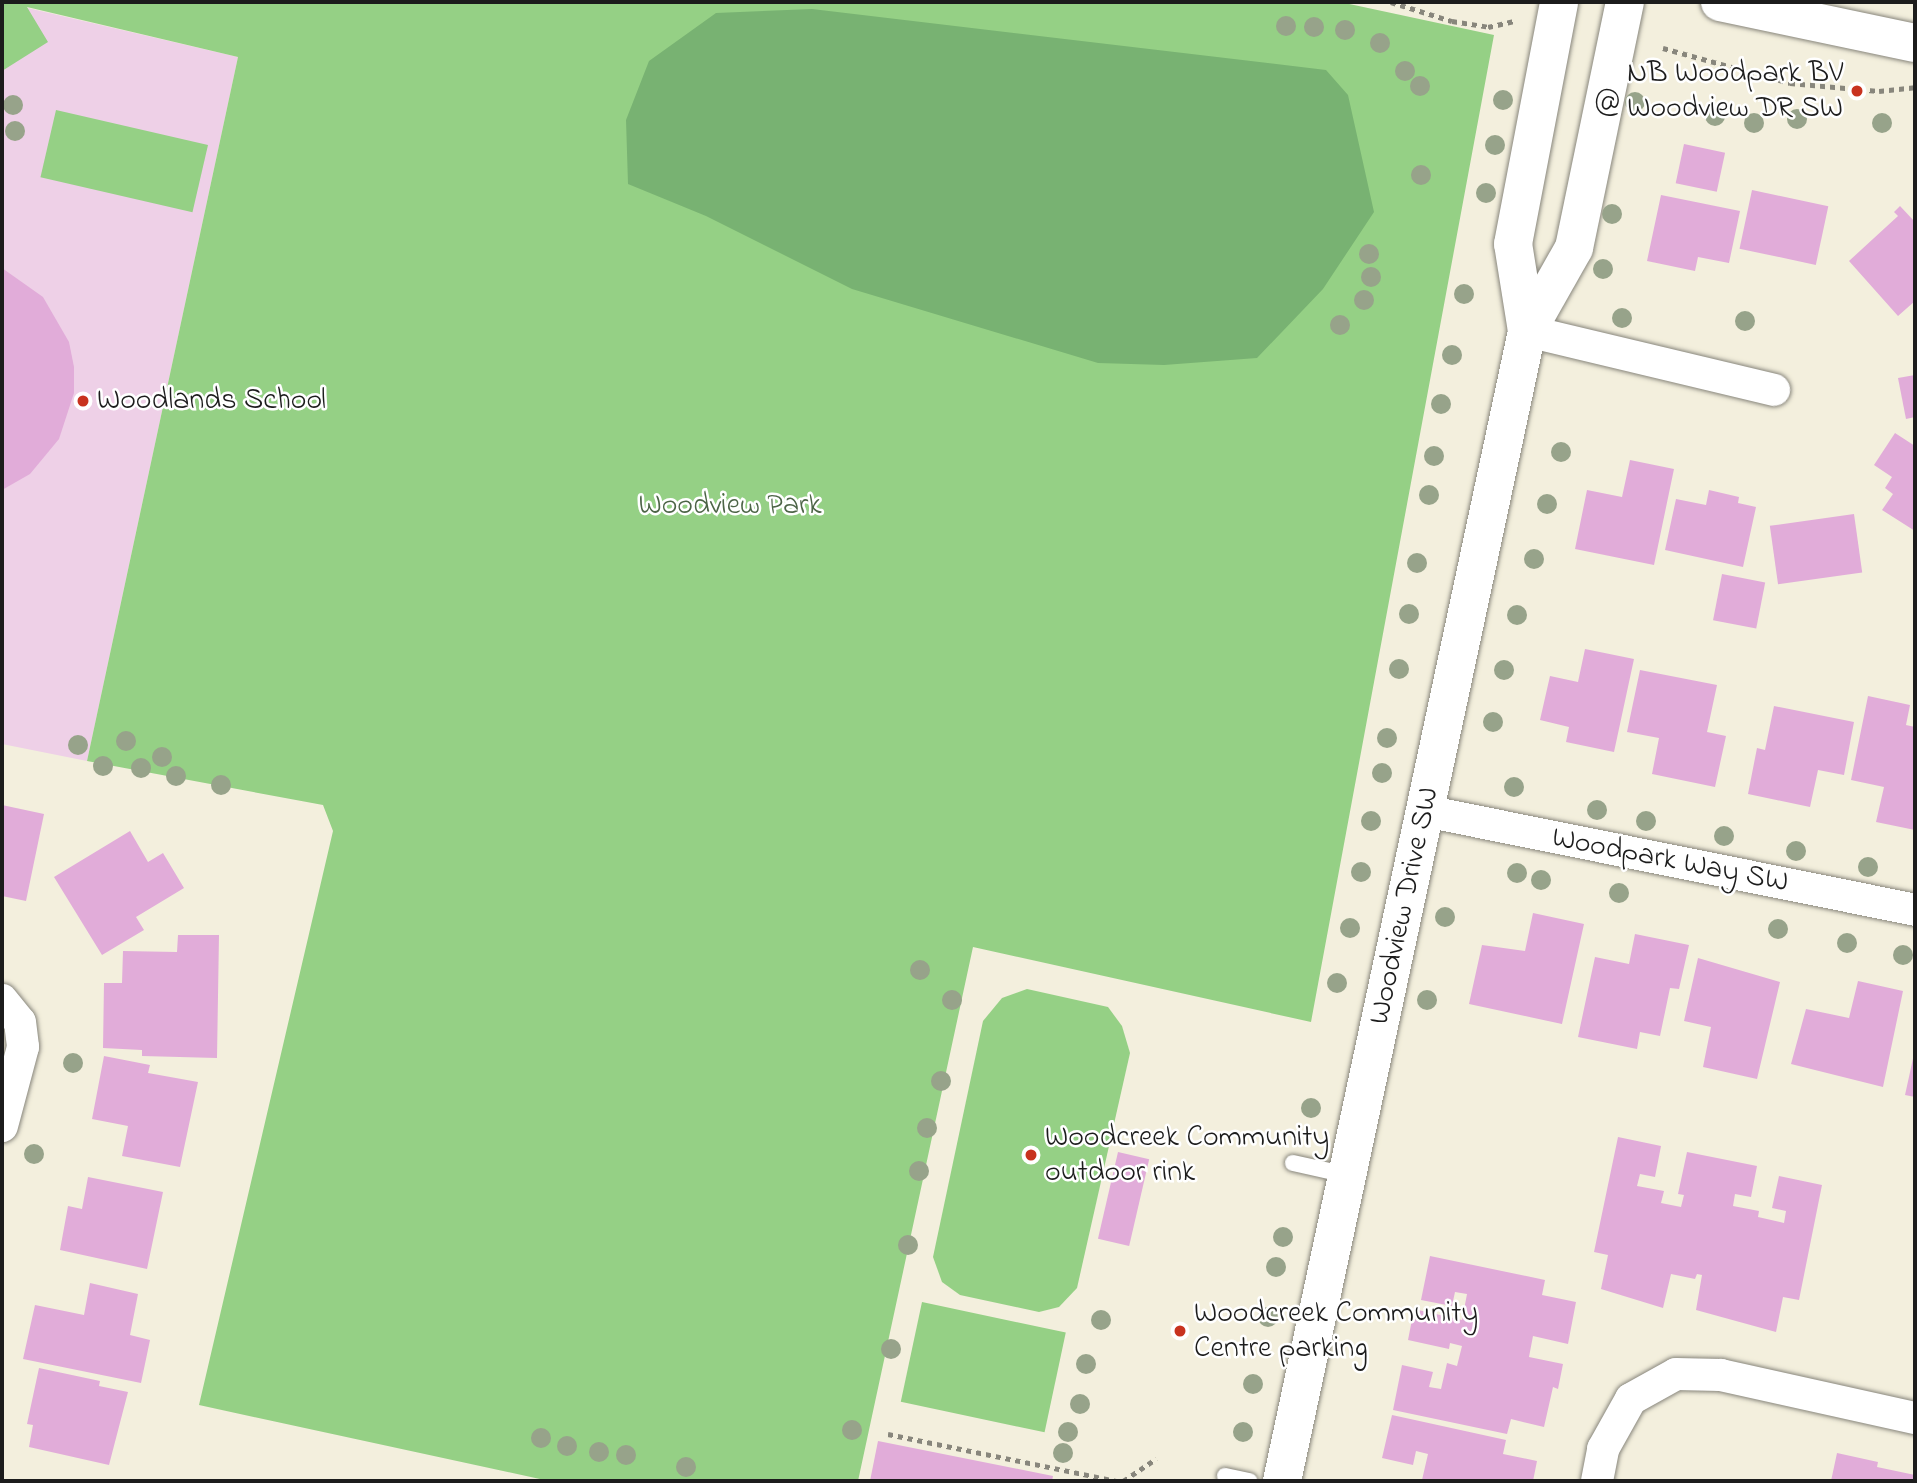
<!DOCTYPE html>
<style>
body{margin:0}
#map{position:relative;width:1917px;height:1483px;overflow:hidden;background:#f3efdd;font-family:"Indie Flower",sans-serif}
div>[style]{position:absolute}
.built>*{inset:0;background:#eed0e7}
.green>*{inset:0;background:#95d085;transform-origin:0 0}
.forest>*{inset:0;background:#78b272}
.building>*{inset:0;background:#e1acd9;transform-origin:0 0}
.path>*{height:4.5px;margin-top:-2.25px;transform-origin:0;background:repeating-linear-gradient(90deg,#88867c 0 5px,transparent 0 10px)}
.roads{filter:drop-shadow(0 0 2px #88867c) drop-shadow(0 0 2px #88867c)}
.service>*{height:16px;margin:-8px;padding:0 8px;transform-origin:8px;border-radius:8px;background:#fff}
.minor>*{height:32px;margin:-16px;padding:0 16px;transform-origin:16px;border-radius:16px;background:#fff}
.tertiary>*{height:38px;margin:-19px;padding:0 19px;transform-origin:19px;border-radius:19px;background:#fff}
.trees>*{width:20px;height:20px;margin:-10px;border-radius:50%;background:#97a38a}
.dots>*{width:19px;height:19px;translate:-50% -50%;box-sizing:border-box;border:4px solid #fff;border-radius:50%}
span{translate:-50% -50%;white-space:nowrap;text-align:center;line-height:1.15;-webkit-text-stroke:5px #fff;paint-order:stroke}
.poi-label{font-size:30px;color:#1c1c1c}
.right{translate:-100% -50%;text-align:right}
.left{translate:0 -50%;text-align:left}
.park-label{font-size:30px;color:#4c6446}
.street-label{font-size:30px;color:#1c1c1c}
.frame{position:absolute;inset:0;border:4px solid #1c1c1c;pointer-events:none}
</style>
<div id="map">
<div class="built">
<div style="clip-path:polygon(2px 2px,238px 57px,87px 761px,2px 744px)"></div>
</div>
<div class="green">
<div style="clip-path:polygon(2px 2px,1340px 2px,1494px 35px,1311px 1022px,973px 947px,858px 1481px,549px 1481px,199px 1405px,333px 831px,323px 805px,87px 761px,238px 57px,27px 7px,48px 42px,2px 71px)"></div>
<div style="left:56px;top:110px;width:156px;height:69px;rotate:13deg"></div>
<div style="clip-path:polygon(1027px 989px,1108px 1007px,1122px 1026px,1130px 1053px,1077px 1288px,1059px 1307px,1039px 1312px,960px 1295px,942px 1282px,933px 1257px,983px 1021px,1002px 998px)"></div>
<div style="left:922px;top:1302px;width:147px;height:102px;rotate:12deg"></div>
</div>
<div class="forest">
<div style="clip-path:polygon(812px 9px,1326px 70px,1348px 95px,1374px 212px,1323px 289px,1257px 358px,1164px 365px,1098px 363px,852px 289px,706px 216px,628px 184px,626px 120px,649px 61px,716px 13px)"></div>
</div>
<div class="building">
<div style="left:1684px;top:144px;width:42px;height:40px;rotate:12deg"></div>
<div style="left:1752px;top:190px;width:78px;height:60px;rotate:12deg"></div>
<div style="clip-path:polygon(1661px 195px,1740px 211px,1729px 263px,1698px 257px,1695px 271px,1647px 261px)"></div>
<div style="clip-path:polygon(1900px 206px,1915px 222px,1915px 301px,1898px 316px,1849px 261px,1898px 216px,1894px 212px)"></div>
<div style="clip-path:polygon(2px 268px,43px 297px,69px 342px,74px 367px,74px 393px,59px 439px,30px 474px,2px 490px)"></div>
<div style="clip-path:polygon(1915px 375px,1915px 417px,1906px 419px,1898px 378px)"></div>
<div style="clip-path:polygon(1895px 433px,1915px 446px,1915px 531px,1882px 510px,1893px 494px,1885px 488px,1892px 477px,1874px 465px)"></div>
<div style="clip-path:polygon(1630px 460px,1674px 469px,1654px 565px,1575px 549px,1587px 490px,1622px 497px)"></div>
<div style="clip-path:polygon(1709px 490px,1739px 497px,1738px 503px,1756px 507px,1743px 567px,1665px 550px,1676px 499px,1706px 505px)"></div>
<div style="left:1854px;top:514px;width:59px;height:85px;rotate:82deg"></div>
<div style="left:1722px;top:574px;width:44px;height:47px;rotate:11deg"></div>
<div style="clip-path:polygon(1585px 649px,1634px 659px,1614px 752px,1566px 742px,1569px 727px,1540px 720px,1550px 676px,1578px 682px)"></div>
<div style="clip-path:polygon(1640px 670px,1717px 685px,1707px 732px,1726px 736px,1715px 787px,1652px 774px,1659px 738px,1627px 732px)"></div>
<div style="clip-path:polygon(1868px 696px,1910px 705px,1906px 725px,1915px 727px,1915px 830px,1876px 822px,1884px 787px,1851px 780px)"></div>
<div style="clip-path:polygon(1774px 706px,1854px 722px,1844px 775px,1818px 770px,1810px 807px,1748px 794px,1757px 748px,1765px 750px)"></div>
<div style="clip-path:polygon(2px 805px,44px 814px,26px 901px,2px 896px)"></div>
<div style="clip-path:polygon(130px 831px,148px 862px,163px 853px,184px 888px,136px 917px,144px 930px,102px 955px,54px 877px)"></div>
<div style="clip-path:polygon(1533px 913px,1584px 924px,1562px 1024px,1469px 1004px,1482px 945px,1525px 951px)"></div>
<div style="clip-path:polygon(1635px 934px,1689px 945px,1679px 989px,1670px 988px,1660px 1036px,1640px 1032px,1637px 1049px,1578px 1037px,1595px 957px,1629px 964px)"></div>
<div style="clip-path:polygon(178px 935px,219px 935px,217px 1058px,142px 1056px,142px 1050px,103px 1048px,104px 983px,122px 983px,123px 951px,177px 952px)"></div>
<div style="clip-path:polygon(1698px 958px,1780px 982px,1757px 1079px,1703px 1067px,1711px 1027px,1684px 1021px)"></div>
<div style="clip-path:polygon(1858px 981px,1903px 991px,1883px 1087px,1791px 1064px,1806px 1009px,1849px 1018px)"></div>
<div style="clip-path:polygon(1914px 1054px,1915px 1054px,1915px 1097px,1905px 1095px)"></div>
<div style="clip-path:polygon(104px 1056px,150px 1065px,148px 1073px,198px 1082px,180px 1167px,122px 1156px,128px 1126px,92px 1119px)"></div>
<div style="clip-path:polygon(1618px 1137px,1661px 1146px,1655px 1177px,1640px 1174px,1637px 1186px,1664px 1191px,1661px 1203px,1681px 1207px,1684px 1195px,1678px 1194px,1687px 1152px,1757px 1166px,1751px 1197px,1735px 1194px,1733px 1206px,1759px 1211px,1758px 1217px,1784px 1223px,1786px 1211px,1772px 1208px,1779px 1176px,1822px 1185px,1799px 1300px,1783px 1297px,1776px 1332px,1696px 1310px,1702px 1275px,1697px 1274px,1695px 1279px,1671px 1274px,1663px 1308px,1601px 1289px,1608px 1255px,1594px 1252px)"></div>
<div style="left:1118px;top:1152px;width:32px;height:89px;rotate:13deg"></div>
<div style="clip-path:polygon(88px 1177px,163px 1192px,147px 1269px,60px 1250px,68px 1206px,82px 1209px)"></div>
<div style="clip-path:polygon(1430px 1256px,1545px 1280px,1542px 1295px,1576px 1302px,1568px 1344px,1533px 1336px,1529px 1357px,1563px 1364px,1558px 1389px,1553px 1387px,1544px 1427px,1511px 1419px,1507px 1434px,1393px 1410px,1402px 1365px,1433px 1372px,1429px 1387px,1441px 1389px,1447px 1363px,1457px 1366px,1462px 1346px,1450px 1343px,1449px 1349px,1408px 1340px,1414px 1309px,1462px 1320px,1467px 1294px,1455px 1292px,1452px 1306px,1421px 1300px)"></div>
<div style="clip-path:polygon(90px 1283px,138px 1294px,130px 1335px,150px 1340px,141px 1383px,23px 1359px,35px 1305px,84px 1315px)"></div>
<div style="clip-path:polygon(39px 1368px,100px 1381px,99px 1386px,128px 1392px,109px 1465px,29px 1447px,33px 1425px,27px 1424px)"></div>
<div style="clip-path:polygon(1392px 1415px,1506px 1440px,1503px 1454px,1537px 1461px,1533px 1481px,1422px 1480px,1428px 1454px,1416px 1451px,1413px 1465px,1382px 1458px)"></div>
<div style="clip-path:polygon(878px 1441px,1053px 1476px,1052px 1481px,870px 1481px)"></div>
<div style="clip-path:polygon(1837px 1453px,1878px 1462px,1877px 1467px,1915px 1475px,1915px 1481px,1831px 1481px)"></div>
</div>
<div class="path">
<div style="left:1391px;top:2px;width:64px;rotate:17.3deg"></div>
<div style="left:1452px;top:21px;width:36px;rotate:9deg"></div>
<div style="left:1488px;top:27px;width:28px;rotate:-13deg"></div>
<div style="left:1663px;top:48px;width:132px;rotate:15.4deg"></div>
<div style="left:1790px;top:83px;width:89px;rotate:5.1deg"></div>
<div style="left:1879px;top:91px;width:36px;rotate:-6deg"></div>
<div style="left:888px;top:1434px;width:233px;rotate:11.6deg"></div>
<div style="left:1123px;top:1481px;width:40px;rotate:-34deg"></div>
</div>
<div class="roads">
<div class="service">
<div style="left:1293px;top:1163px;width:55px;rotate:12.5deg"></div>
<div style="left:1225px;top:1476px;width:25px;rotate:12deg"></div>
</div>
<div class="minor">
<div style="left:1527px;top:331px;width:254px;rotate:13.4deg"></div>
<div style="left:1425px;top:811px;width:500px;rotate:11.4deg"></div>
<div style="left:2px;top:1000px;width:28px;rotate:51deg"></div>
<div style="left:20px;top:1022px;width:25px;rotate:83deg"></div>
<div style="left:23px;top:1047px;width:82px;rotate:104.9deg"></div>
<div style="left:1597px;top:1481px;width:33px;rotate:-79deg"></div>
<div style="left:1603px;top:1449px;width:57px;rotate:-60.8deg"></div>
<div style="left:1631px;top:1399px;width:51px;rotate:-29.1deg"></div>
<div style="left:1676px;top:1374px;width:45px;rotate:1.3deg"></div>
<div style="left:1721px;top:1375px;width:199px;rotate:12.5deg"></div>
</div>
<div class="tertiary">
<div style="left:1720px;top:2px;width:199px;rotate:11.9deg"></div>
<div style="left:1527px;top:331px;width:88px;rotate:-99.1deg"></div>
<div style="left:1513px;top:244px;width:246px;rotate:-79.2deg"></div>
<div style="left:1282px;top:1481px;width:1176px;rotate:-77.97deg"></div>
<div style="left:1527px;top:331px;width:95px;rotate:-60.5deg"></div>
<div style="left:1574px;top:248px;width:251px;rotate:-78.3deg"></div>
</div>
</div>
<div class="trees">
<div style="left:1286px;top:26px"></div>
<div style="left:1314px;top:27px"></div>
<div style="left:1345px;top:30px"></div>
<div style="left:1380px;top:43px"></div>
<div style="left:1405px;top:71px"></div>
<div style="left:1420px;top:86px"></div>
<div style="left:1503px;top:100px"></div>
<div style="left:1635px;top:102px"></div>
<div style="left:13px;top:105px"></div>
<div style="left:1715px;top:116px"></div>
<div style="left:1797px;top:119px"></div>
<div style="left:1754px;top:123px"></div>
<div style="left:1882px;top:123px"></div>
<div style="left:15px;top:131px"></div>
<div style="left:1495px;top:145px"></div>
<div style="left:1421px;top:175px"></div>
<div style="left:1486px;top:193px"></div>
<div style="left:1612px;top:214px"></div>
<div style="left:1369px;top:254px"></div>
<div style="left:1603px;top:269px"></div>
<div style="left:1371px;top:277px"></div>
<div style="left:1464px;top:294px"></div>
<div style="left:1364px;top:300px"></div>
<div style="left:1622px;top:318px"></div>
<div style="left:1745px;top:321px"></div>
<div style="left:1340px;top:325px"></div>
<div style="left:1452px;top:355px"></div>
<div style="left:1441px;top:404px"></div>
<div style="left:1561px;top:452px"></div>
<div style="left:1434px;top:456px"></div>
<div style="left:1429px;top:495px"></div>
<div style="left:1547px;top:504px"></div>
<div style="left:1534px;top:559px"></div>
<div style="left:1417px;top:563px"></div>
<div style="left:1409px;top:614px"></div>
<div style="left:1517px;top:615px"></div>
<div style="left:1399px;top:669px"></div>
<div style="left:1504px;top:670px"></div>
<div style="left:1493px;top:722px"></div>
<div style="left:1387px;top:738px"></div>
<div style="left:126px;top:741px"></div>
<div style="left:78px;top:745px"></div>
<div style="left:162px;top:757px"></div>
<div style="left:103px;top:766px"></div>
<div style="left:141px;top:768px"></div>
<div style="left:1382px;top:773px"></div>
<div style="left:176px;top:776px"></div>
<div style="left:221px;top:785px"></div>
<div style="left:1514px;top:787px"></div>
<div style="left:1597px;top:810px"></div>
<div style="left:1371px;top:821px"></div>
<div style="left:1646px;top:821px"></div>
<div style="left:1724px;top:836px"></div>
<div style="left:1796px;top:851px"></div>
<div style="left:1868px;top:867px"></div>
<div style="left:1361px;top:872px"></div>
<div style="left:1517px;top:873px"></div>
<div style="left:1541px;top:880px"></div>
<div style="left:1619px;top:893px"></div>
<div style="left:1445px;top:917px"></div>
<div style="left:1350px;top:928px"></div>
<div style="left:1778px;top:929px"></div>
<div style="left:1847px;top:943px"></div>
<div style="left:1903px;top:955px"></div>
<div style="left:920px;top:970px"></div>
<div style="left:1337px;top:983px"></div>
<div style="left:952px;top:1000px"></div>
<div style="left:1427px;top:1000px"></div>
<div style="left:73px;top:1063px"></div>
<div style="left:941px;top:1081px"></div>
<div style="left:1311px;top:1108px"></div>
<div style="left:927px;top:1128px"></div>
<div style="left:34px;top:1154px"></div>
<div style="left:919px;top:1171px"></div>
<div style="left:1283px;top:1237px"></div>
<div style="left:908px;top:1245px"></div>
<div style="left:1276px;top:1267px"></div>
<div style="left:1268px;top:1317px"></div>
<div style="left:1101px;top:1320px"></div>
<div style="left:891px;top:1349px"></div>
<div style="left:1086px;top:1364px"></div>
<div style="left:1253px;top:1384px"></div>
<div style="left:1080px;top:1404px"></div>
<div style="left:852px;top:1430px"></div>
<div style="left:1068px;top:1432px"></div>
<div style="left:1243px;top:1432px"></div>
<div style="left:541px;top:1438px"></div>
<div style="left:567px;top:1446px"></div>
<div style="left:599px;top:1452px"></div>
<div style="left:1063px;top:1453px"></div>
<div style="left:626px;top:1455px"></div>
<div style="left:686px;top:1467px"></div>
</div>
<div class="dots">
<div style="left:1857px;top:91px;background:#c8321e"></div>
<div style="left:83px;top:401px;background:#c8321e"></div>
<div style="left:1031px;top:1155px;background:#c8321e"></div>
<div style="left:1180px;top:1331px;background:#c8321e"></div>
</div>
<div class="poi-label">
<span class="right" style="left:1843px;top:91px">NB Woodpark BV<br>@ Woodview DR SW</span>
<span class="left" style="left:97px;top:401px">Woodlands School</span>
<span class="left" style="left:1045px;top:1155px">Woodcreek Community<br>outdoor rink</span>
<span class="left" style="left:1194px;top:1331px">Woodcreek Community<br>Centre parking</span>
</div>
<div class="park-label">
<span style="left:730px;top:506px">Woodview Park</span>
</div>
<div class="street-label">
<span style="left:1670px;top:861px;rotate:11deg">Woodpark Way SW</span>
<span style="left:1405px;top:906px;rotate:-78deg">Woodview Drive SW</span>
</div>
<div class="frame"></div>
</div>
